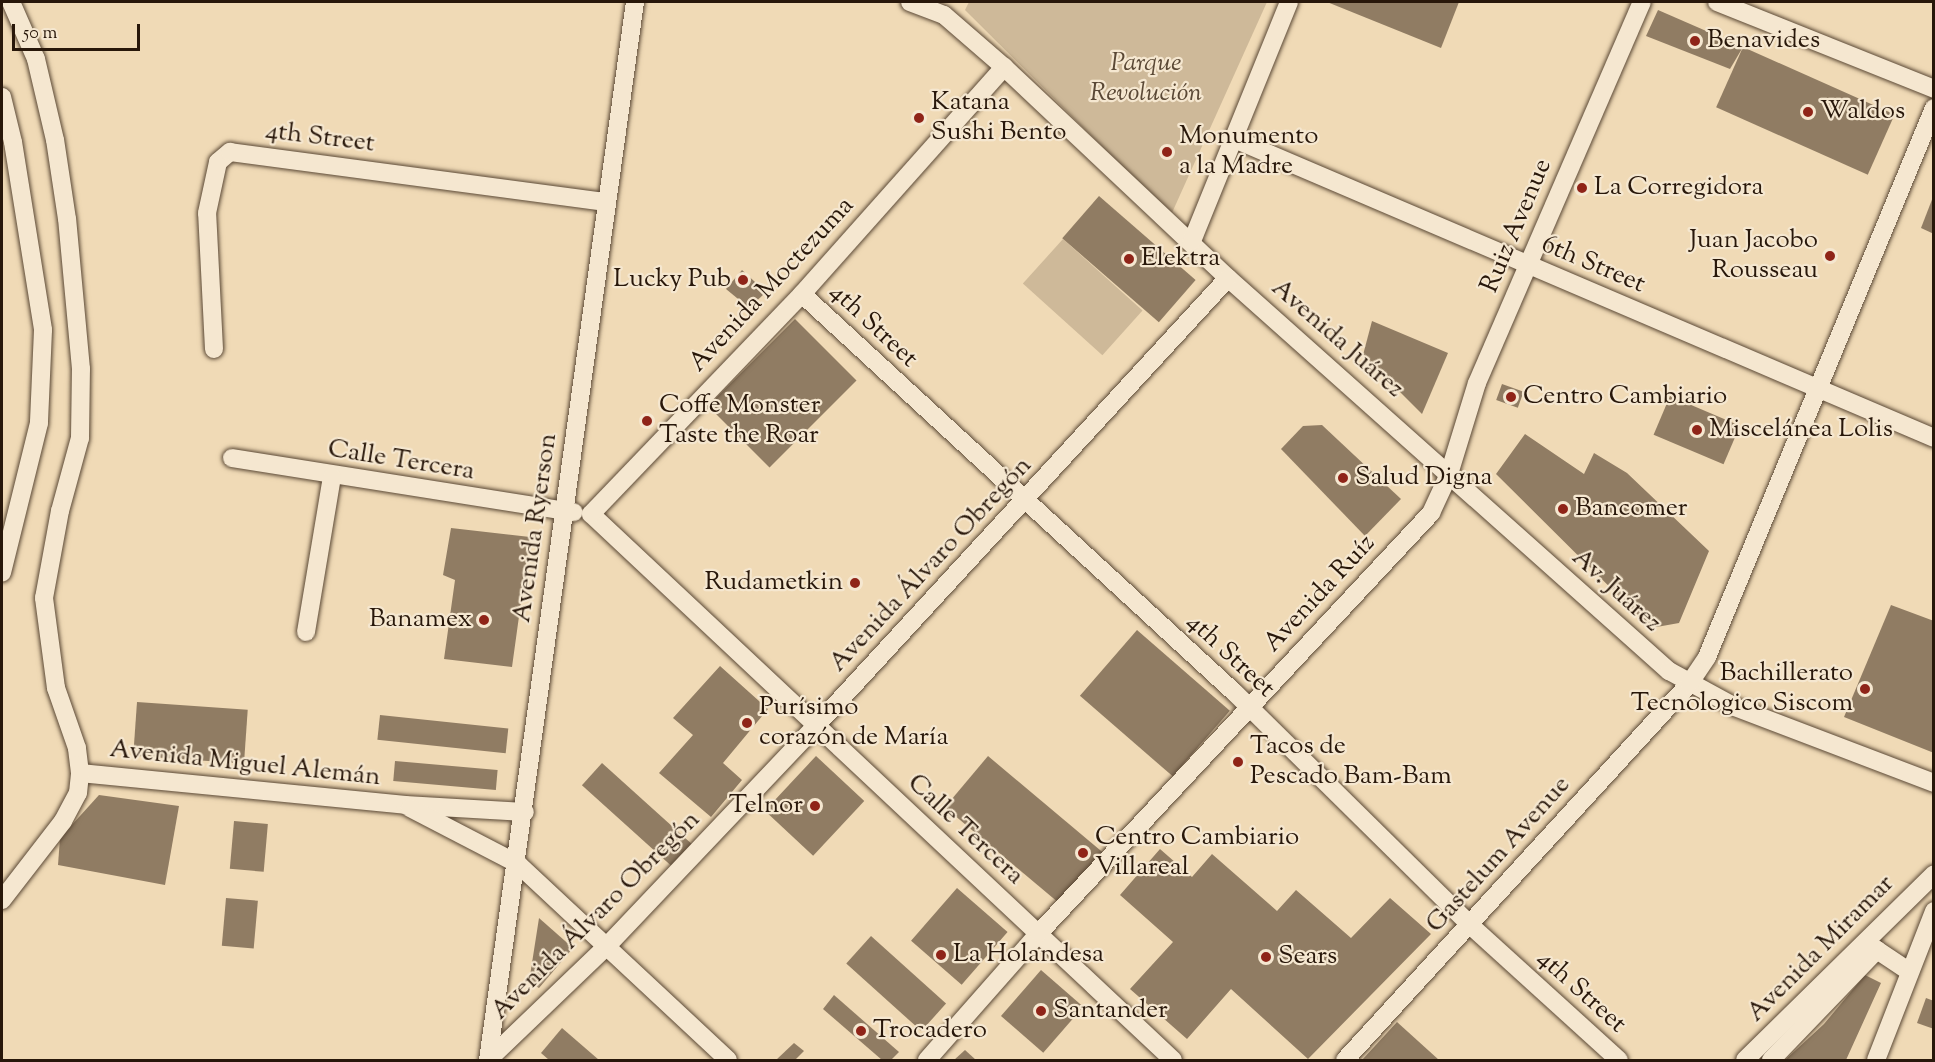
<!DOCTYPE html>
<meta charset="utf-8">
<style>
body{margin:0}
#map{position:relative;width:1935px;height:1062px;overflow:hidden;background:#f0dab6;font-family:"Sorts Mill Goudy",serif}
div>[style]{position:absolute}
.green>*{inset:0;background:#ceb999;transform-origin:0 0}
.building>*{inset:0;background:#907c63;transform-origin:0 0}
.roads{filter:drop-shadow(0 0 2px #5a4835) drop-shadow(0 0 2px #5a4835)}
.minor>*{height:18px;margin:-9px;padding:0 9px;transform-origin:9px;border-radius:9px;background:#f5e7d0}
.dots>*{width:16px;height:16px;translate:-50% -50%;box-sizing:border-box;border:3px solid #f5e7d0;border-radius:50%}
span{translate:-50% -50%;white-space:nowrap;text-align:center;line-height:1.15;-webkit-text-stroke:4.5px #f5e7d0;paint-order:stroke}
.poi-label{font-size:26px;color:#28170a}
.left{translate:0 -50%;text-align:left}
.right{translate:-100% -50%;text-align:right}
.park-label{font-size:26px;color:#5a4835;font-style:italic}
.street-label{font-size:26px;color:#28170a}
.frame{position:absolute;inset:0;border:3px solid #28170a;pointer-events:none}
.scale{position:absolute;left:12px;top:24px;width:128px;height:27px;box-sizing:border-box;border:3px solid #28170a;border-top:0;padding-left:8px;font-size:18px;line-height:21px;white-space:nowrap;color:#28170a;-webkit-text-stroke:4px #f5e7d0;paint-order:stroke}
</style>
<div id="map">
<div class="green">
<div style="clip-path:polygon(969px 2px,1267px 2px,1171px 215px,965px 10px)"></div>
<div style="left:1063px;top:239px;width:107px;height:60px;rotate:42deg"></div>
</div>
<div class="building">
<div style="clip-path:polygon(1327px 2px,1459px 2px,1441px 48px)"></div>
<div style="clip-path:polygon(1658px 10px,1743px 47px,1730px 69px,1646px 36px)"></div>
<div style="left:1743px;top:47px;width:166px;height:66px;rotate:24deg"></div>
<div style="left:1099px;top:196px;width:128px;height:56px;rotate:41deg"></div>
<div style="clip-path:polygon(1933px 197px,1934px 197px,1934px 234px,1921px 228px)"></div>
<div style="clip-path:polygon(742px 270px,766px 292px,749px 308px,726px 289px)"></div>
<div style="left:795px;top:319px;width:87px;height:123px;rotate:45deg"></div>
<div style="clip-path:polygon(1372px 321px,1448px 353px,1422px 414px,1363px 355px)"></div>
<div style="left:1502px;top:384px;width:23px;height:17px;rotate:20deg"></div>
<div style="left:1670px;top:396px;width:76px;height:42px;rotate:23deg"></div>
<div style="clip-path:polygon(1322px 425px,1401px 499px,1365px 536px,1281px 449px,1303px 426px)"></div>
<div style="clip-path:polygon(1525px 434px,1584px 474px,1594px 453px,1627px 473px,1709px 551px,1679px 623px,1651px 628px,1496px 474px)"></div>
<div style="clip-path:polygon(451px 528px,530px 537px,512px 667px,444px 659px,455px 580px,443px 575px)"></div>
<div style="clip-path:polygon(1891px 605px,1934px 621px,1934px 753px,1844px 717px)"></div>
<div style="left:1137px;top:630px;width:123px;height:87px;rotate:41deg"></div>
<div style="clip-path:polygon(720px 666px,768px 709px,723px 763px,742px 780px,711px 817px,659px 773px,693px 735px,673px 718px)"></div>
<div style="left:137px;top:702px;width:111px;height:54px;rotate:4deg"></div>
<div style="left:380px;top:715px;width:129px;height:25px;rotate:6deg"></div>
<div style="left:816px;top:756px;width:66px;height:75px;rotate:43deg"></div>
<div style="left:988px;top:756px;width:150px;height:67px;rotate:40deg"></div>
<div style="left:395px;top:761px;width:103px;height:20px;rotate:5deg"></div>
<div style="left:602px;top:763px;width:122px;height:30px;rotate:42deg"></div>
<div style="clip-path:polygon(99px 795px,179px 806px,165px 885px,58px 865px,60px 838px)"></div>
<div style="left:234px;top:821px;width:34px;height:48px;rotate:5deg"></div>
<div style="clip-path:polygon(1160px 849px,1192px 877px,1212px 854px,1277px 911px,1296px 890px,1351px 938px,1390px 898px,1431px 934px,1308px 1059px,1231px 989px,1187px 1039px,1130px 989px,1173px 942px,1120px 895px)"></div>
<div style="left:957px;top:888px;width:67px;height:70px;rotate:41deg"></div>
<div style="left:226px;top:898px;width:32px;height:48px;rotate:5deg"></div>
<div style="clip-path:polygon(539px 918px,573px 948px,539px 988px,529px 982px)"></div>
<div style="left:871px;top:936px;width:101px;height:37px;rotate:42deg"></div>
<div style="left:1041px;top:970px;width:56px;height:61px;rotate:41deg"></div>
<div style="clip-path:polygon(1865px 975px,1881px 983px,1846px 1060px,1785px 1060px,1824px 1024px)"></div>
<div style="clip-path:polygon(834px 995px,899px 1052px,891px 1060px,882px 1060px,823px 1009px)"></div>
<div style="clip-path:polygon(1926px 998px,1934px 1001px,1934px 1029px,1917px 1023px)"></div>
<div style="clip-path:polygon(1397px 1022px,1439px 1060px,1362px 1060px)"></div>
<div style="clip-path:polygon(562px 1028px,599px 1060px,549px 1060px,541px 1053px)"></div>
<div style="clip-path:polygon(794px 1043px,804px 1051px,795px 1060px,776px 1060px)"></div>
<div style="clip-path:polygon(965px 1050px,976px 1060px,954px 1060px)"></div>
</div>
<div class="roads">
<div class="minor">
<div style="left:910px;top:2px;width:36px;rotate:21deg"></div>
<div style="left:944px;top:15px;width:79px;rotate:40.9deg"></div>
<div style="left:1004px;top:67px;width:308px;rotate:43.3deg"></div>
<div style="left:1228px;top:278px;width:591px;rotate:41.71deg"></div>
<div style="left:1669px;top:671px;width:75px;rotate:28.6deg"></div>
<div style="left:1735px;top:707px;width:213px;rotate:20.9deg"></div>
<div style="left:1717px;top:2px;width:234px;rotate:21.8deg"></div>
<div style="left:2px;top:97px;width:46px;rotate:76.3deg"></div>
<div style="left:13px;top:142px;width:190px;rotate:80.9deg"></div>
<div style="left:43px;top:330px;width:93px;rotate:92.5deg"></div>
<div style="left:39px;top:423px;width:154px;rotate:103.9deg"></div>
<div style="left:1232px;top:138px;width:763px;rotate:23.14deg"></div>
<div style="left:1192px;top:241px;width:258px;rotate:-67.9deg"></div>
<div style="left:802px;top:294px;width:589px;rotate:42.66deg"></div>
<div style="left:1235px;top:693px;width:330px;rotate:44.6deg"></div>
<div style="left:1470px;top:925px;width:201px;rotate:42.2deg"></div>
<div style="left:214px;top:349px;width:136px;rotate:-92.9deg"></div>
<div style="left:207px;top:213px;width:52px;rotate:-77.8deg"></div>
<div style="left:218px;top:162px;width:16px;rotate:-40deg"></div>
<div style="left:230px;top:152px;width:380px;rotate:7.6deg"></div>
<div style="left:232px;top:458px;width:346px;rotate:9deg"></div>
<div style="left:591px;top:514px;width:798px;rotate:43.17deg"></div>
<div style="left:591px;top:514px;width:305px;rotate:-46.2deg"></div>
<div style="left:802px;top:294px;width:304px;rotate:-48.3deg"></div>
<div style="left:306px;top:632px;width:157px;rotate:-80.5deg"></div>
<div style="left:80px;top:773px;width:327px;rotate:5.6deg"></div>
<div style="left:405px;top:805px;width:120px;rotate:3.3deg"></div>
<div style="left:410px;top:808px;width:122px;rotate:27.4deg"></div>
<div style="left:518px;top:864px;width:287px;rotate:43deg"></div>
<div style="left:2px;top:900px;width:100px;rotate:-52.3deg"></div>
<div style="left:63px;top:821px;width:32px;rotate:-62deg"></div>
<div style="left:78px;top:793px;width:20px;rotate:-84deg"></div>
<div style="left:80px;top:773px;width:25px;rotate:-97deg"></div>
<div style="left:77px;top:748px;width:64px;rotate:-109.3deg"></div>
<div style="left:56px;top:688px;width:91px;rotate:-97.6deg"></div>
<div style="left:44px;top:598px;width:88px;rotate:-79.6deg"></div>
<div style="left:60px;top:511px;width:76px;rotate:-74.7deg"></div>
<div style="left:80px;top:438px;width:69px;rotate:-89.2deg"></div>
<div style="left:81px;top:369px;width:151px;rotate:-95.3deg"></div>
<div style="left:67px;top:219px;width:80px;rotate:-98.6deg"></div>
<div style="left:55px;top:140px;width:83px;rotate:-103.2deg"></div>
<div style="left:36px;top:59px;width:62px;rotate:-113.7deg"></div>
<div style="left:1868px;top:944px;width:50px;rotate:33.7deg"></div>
<div style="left:488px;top:1060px;width:163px;rotate:-43.8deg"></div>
<div style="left:606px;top:947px;width:303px;rotate:-46.5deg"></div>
<div style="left:815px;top:727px;width:610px;rotate:-47.39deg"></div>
<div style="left:488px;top:1060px;width:1068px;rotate:-82.09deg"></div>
<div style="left:927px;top:1060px;width:169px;rotate:-48.6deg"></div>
<div style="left:1039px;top:933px;width:575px;rotate:-46.97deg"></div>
<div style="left:1431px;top:513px;width:43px;rotate:-65.2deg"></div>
<div style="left:1449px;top:474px;width:95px;rotate:-72.9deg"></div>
<div style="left:1477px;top:383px;width:415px;rotate:-66.6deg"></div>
<div style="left:1345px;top:1060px;width:510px;rotate:-47.54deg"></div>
<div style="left:1689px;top:684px;width:32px;rotate:-56deg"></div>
<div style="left:1707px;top:657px;width:594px;rotate:-67.54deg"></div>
<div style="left:1745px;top:1060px;width:265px;rotate:-44.5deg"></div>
<div style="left:1771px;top:1060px;width:153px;rotate:-46.1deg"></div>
<div style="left:1876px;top:1060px;width:160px;rotate:-68.7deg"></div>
</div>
</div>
<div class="dots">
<div style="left:1695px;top:41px;background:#8f2418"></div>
<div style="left:1808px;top:112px;background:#8f2418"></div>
<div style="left:919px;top:118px;background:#8f2418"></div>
<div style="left:1167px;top:152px;background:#8f2418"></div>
<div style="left:1582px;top:188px;background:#8f2418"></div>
<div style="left:1830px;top:256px;background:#8f2418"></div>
<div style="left:1129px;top:259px;background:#8f2418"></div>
<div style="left:743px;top:280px;background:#8f2418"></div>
<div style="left:1511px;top:397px;background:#8f2418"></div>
<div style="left:647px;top:421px;background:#8f2418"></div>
<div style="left:1697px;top:430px;background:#8f2418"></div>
<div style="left:1343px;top:478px;background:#8f2418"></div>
<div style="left:1563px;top:509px;background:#8f2418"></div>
<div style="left:855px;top:583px;background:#8f2418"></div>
<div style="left:484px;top:620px;background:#8f2418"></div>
<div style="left:1865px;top:689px;background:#8f2418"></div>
<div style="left:747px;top:723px;background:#8f2418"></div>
<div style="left:1238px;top:762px;background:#8f2418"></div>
<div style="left:815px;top:806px;background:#8f2418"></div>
<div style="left:1083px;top:853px;background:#8f2418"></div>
<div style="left:941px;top:955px;background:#8f2418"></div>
<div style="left:1266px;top:957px;background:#8f2418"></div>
<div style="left:1041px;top:1011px;background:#8f2418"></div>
<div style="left:861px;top:1031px;background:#8f2418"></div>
</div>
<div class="poi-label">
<span class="left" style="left:1707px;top:41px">Benavides</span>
<span class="left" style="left:931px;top:118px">Katana<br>Sushi Bento</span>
<span class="left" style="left:1820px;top:112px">Waldos</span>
<span class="left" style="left:1179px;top:152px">Monumento<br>a la Madre</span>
<span class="left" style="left:1594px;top:188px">La Corregidora</span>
<span class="right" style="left:1818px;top:256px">Juan Jacobo<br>Rousseau</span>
<span class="left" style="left:1141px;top:259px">Elektra</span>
<span class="right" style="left:731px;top:280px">Lucky Pub</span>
<span class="left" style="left:1523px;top:397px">Centro Cambiario</span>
<span class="left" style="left:659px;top:421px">Coffe Monster<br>Taste the Roar</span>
<span class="left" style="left:1709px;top:430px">Miscelánea Lolis</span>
<span class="left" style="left:1355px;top:478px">Salud Digna</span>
<span class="left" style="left:1575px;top:509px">Bancomer</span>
<span class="right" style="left:843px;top:583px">Rudametkin</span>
<span class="right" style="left:472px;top:620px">Banamex</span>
<span class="right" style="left:1853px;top:689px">Bachillerato<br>Tecnologico Siscom</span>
<span class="left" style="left:759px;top:723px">Purísimo<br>corazón de María</span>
<span class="left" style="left:1250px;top:762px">Tacos de<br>Pescado Bam-Bam</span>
<span class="right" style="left:803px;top:806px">Telnor</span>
<span class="left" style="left:1095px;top:853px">Centro Cambiario<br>Villareal</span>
<span class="left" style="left:953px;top:955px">La Holandesa</span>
<span class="left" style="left:1278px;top:957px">Sears</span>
<span class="left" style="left:1053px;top:1011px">Santander</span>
<span class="left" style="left:873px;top:1031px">Trocadero</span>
</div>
<div class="park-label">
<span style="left:1146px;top:79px">Parque<br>Revolución</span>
</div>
<div class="street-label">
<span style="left:320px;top:138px;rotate:7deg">4th Street</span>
<span style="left:1517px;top:226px;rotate:-67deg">Ruiz Avenue</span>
<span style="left:1593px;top:265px;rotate:23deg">6th Street</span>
<span style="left:772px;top:285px;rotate:-47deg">Avenida Moctezuma</span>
<span style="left:873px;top:326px;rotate:43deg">4th Street</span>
<span style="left:1337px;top:339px;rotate:41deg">Avenida Juárez</span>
<span style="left:401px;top:461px;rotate:9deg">Calle Tercera</span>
<span style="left:536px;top:528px;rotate:-82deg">Avenida Ryerson</span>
<span style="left:931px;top:565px;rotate:-47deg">Avenida Álvaro Obregón</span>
<span style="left:1616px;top:591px;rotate:42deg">Av. Juárez</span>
<span style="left:1320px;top:594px;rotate:-47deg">Avenida Ruíz</span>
<span style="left:1230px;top:656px;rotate:43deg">4th Street</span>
<span style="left:245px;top:764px;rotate:6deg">Avenida Miguel Alemán</span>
<span style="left:965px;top:830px;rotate:43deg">Calle Tercera</span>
<span style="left:1499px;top:855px;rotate:-48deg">Gastelum Avenue</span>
<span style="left:596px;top:916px;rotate:-45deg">Avenida Álvaro Obregón</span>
<span style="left:1821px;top:949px;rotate:-45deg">Avenida Miramar</span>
<span style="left:1581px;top:992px;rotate:42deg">4th Street</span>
</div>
<div class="frame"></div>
<div class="scale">50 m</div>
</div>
